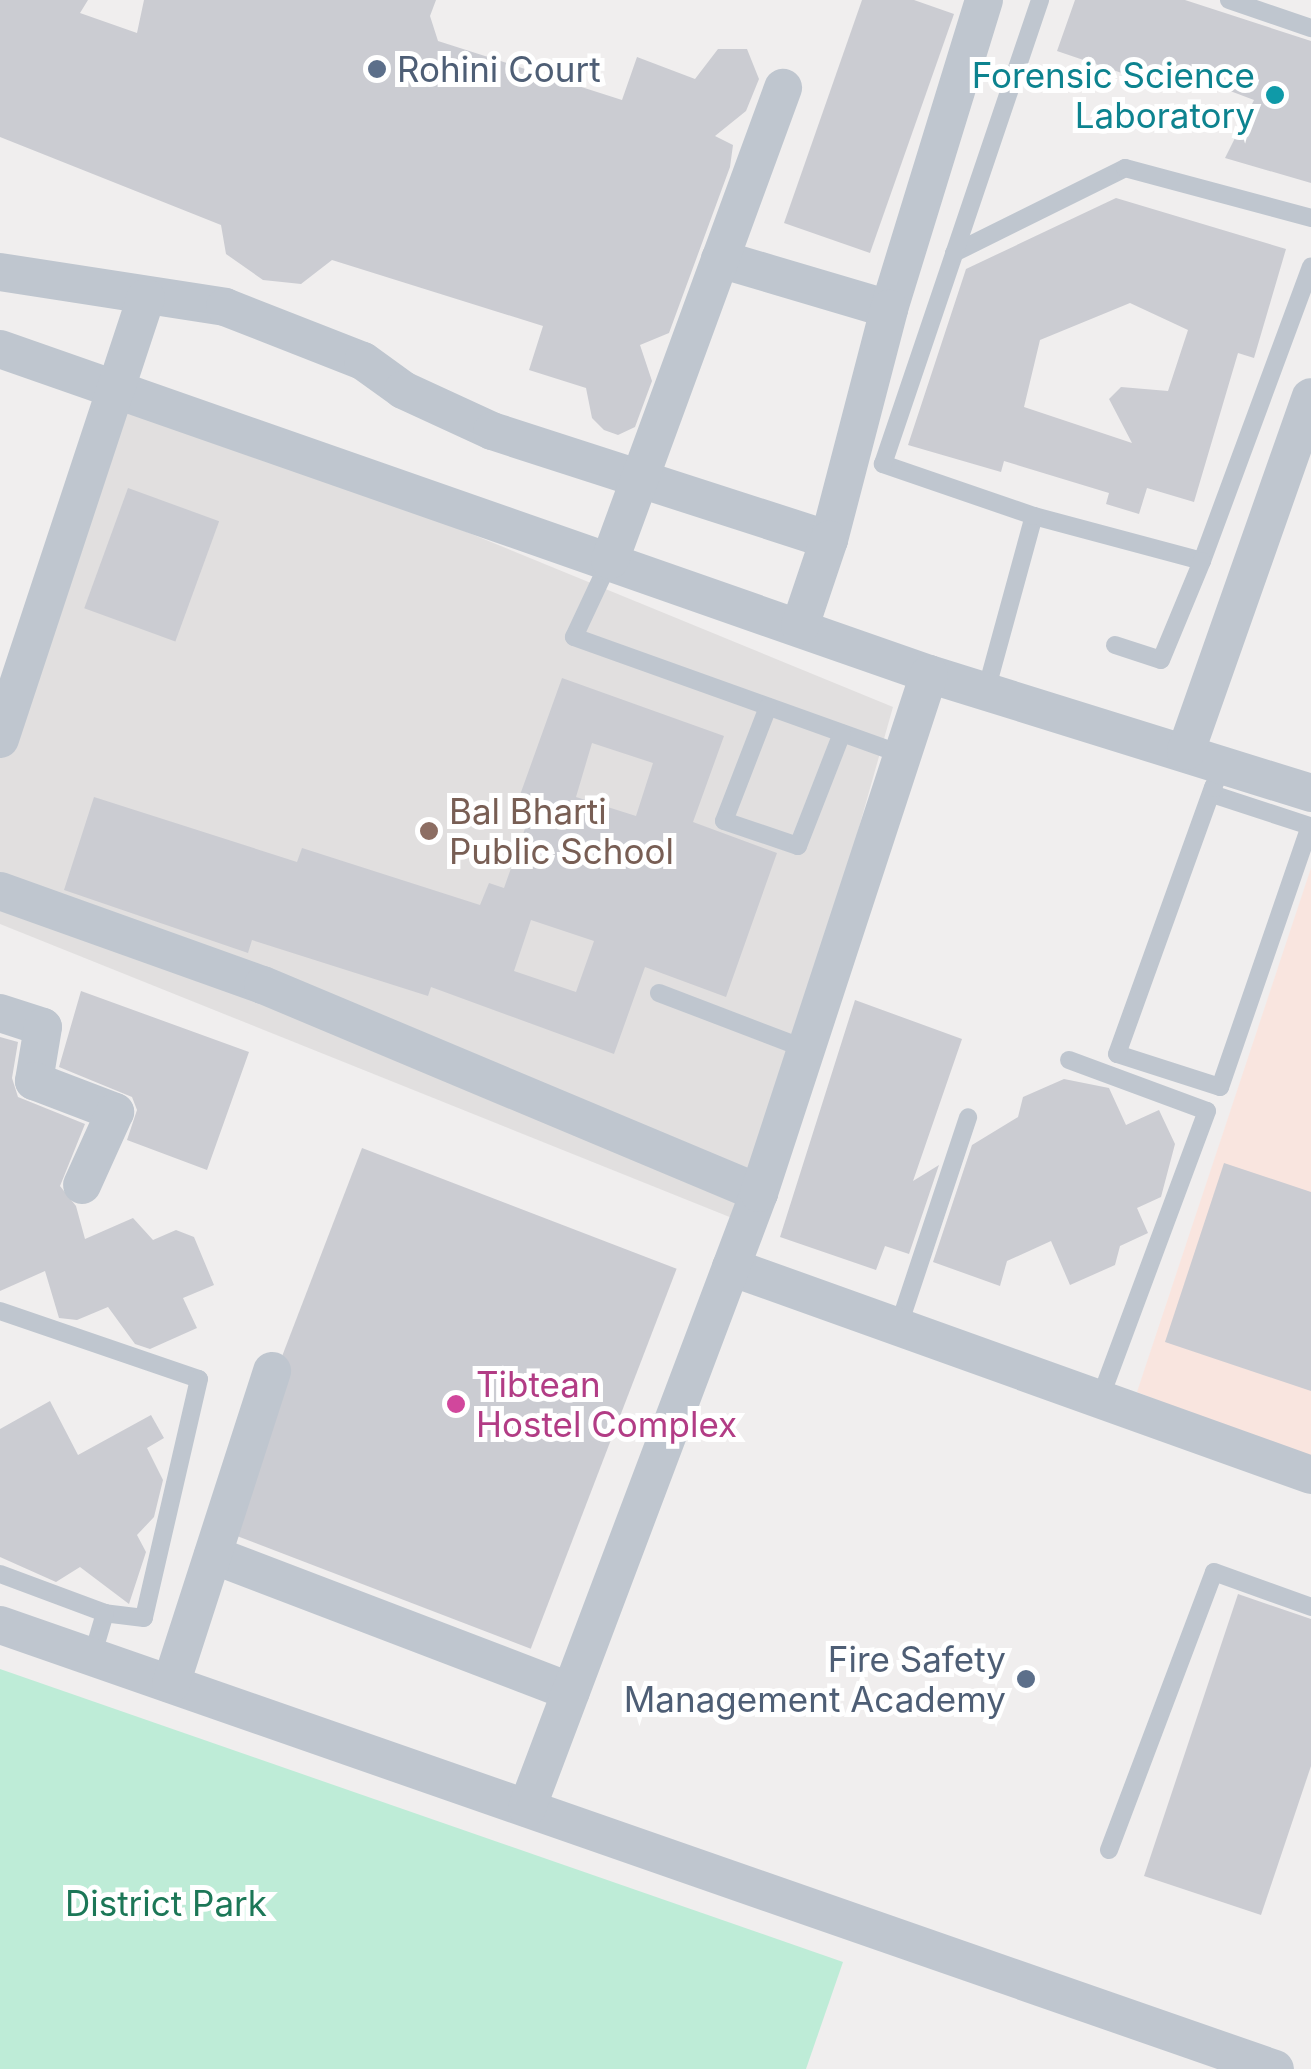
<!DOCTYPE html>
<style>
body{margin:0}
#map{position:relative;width:1311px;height:2069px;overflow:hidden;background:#f0eeee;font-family:Inter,sans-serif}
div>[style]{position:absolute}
.education>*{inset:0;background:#e1dfdf}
.medical>*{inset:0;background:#f9e5df}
.green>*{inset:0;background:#beecd7}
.building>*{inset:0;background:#cbccd2;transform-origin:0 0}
.service>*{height:18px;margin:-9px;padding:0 9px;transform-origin:9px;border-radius:9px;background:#bfc6cf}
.minor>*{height:38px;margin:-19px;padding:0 19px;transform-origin:19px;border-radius:19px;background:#bfc6cf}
.dots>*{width:28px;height:28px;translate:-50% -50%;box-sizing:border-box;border:5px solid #fff;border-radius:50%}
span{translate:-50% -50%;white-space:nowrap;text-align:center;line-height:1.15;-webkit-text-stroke:10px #fff;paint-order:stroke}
.service-label{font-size:35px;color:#4e5e75}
.left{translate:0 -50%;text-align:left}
.right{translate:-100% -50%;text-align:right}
.culture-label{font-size:35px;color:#0d838f}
.education-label{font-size:35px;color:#785e54}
.hotel-label{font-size:35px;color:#b23c85}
.park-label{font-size:35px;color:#1c7757}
</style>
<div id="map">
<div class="education">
<div style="clip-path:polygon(118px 389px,893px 707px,747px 1224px,0 924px,0 739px)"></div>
</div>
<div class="medical">
<div style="clip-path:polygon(1311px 868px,1311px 1461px,1137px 1392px)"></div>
</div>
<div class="green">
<div style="clip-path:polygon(0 1669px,843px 1962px,806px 2069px,0 2069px)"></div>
</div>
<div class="building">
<div style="clip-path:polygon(0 0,88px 0,80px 13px,137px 33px,144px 0,436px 0,430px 16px,438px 41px,622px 100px,637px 57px,695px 79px,718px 49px,747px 49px,759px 79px,746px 111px,715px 136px,733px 145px,730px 167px,669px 333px,640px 345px,652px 381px,635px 427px,618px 435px,604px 430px,592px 418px,586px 388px,529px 370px,543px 326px,332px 260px,301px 284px,263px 280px,226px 254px,221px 225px,0 137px)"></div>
<div style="clip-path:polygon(862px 0,914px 0,954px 14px,870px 253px,784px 223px)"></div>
<div style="clip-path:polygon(1075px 0,1185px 0,1311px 41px,1311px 183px,1225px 158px,1254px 100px,1164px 66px,1157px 85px,1057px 51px)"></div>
<div style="clip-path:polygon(evenodd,1116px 198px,1286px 249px,1254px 358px,1238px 353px,1194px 502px,1147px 488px,1139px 514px,1106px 504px,1109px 493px,1004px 461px,1001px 472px,908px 445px,966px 269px,1116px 198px,1130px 303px,1188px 330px,1168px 391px,1121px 387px,1109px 399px,1132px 443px,1024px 407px,1040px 340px,1130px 303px)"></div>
<div style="left:128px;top:488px;width:97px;height:128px;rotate:20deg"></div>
<div style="clip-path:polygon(evenodd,562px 678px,724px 736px,693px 822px,777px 853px,726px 997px,645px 967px,614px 1054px,431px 987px,428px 996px,252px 940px,248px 953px,64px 890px,94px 797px,297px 862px,302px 848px,480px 905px,489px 883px,504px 888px,535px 800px,520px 795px,562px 678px,592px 743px,653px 763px,636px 816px,576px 797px,592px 743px,562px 678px,531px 920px,594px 941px,576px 992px,514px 971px,531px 920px)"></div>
<div style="clip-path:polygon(81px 991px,249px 1052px,207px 1170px,127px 1140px,137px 1110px,132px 1097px,59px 1067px)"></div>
<div style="clip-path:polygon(855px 1000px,962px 1039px,913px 1181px,939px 1165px,909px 1254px,885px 1246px,876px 1270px,780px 1237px)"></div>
<div style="clip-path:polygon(0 1037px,18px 1042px,12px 1078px,18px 1097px,85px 1124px,60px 1186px,76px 1206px,85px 1239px,133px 1218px,153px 1240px,176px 1230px,194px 1237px,214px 1285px,183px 1298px,197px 1328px,150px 1349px,135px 1344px,108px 1307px,77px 1320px,59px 1318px,45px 1271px,0 1291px)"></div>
<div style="clip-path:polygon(1064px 1079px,1109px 1088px,1126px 1125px,1159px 1110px,1175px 1144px,1161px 1197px,1137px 1208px,1148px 1233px,1120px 1246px,1115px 1265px,1070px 1285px,1051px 1241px,1007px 1261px,1000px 1286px,933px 1262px,972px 1145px,1018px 1117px,1023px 1097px)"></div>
<div style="left:362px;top:1148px;width:337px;height:407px;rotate:21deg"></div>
<div style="clip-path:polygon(1224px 1163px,1311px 1192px,1311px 1391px,1165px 1342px)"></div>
<div style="clip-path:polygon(50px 1401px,78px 1455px,151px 1415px,164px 1438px,147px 1448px,163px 1480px,154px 1517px,137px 1535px,146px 1552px,129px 1604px,80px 1567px,56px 1582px,0 1557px,0 1429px)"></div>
<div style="clip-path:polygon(1238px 1594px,1311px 1619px,1311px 1766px,1261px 1915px,1144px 1876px)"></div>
</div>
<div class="service">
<div style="left:1229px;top:0;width:87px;rotate:18.9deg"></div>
<div style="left:954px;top:253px;width:191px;rotate:-26.4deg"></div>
<div style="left:1125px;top:168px;width:193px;rotate:15deg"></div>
<div style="left:1034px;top:516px;width:174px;rotate:15deg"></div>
<div style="left:1202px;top:561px;width:314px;rotate:-69.7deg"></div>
<div style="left:610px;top:560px;width:85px;rotate:115.1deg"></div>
<div style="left:574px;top:637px;width:350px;rotate:19.7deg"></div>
<div style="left:1115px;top:645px;width:48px;rotate:18.1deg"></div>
<div style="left:1161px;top:660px;width:107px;rotate:-67.5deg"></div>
<div style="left:986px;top:691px;width:181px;rotate:-74.7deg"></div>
<div style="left:1034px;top:516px;width:160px;rotate:-161deg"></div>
<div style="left:883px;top:464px;width:490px;rotate:-71.3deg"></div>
<div style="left:768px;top:707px;width:122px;rotate:111.1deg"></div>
<div style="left:724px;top:821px;width:78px;rotate:18.7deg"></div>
<div style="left:798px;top:846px;width:121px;rotate:-68.7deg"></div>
<div style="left:1212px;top:794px;width:103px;rotate:18.1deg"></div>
<div style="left:1310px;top:826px;width:276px;rotate:109deg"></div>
<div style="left:1220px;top:1087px;width:108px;rotate:-162.2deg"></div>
<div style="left:1117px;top:1054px;width:283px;rotate:-70.2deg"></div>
<div style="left:1213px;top:788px;width:27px;rotate:-68deg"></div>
<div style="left:659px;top:993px;width:157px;rotate:20.9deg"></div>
<div style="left:1069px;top:1060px;width:147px;rotate:20.3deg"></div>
<div style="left:1207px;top:1111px;width:304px;rotate:110.4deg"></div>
<div style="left:0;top:1311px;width:210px;rotate:18.9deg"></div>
<div style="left:199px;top:1379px;width:245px;rotate:103deg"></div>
<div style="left:144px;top:1618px;width:39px;rotate:-173deg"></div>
<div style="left:105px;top:1613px;width:112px;rotate:-159.6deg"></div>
<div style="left:899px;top:1325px;width:219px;rotate:-71.6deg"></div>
<div style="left:92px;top:1657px;width:46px;rotate:-73.5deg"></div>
<div style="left:1109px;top:1850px;width:297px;rotate:-69.3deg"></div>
<div style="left:1214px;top:1572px;width:103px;rotate:19.8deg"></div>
</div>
<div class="minor">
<div style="left:720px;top:259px;width:176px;rotate:16.5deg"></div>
<div style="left:889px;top:309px;width:323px;rotate:-72.9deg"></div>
<div style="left:0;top:272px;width:228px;rotate:8.8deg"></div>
<div style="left:225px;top:307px;width:148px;rotate:21.4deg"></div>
<div style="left:363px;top:361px;width:49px;rotate:35.9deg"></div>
<div style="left:403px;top:390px;width:98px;rotate:24.7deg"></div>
<div style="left:492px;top:431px;width:354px;rotate:17.9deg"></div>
<div style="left:829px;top:540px;width:239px;rotate:-75.4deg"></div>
<div style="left:0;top:349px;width:984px;rotate:19.28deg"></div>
<div style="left:929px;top:674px;width:400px;rotate:17.3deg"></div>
<div style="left:610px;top:560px;width:503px;rotate:-69.87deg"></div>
<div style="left:800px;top:626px;width:91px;rotate:-71.4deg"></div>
<div style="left:0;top:739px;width:465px;rotate:-71.7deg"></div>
<div style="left:1186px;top:751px;width:375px;rotate:-70.6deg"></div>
<div style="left:0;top:891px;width:279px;rotate:19.7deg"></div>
<div style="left:263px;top:985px;width:538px;rotate:22.75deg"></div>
<div style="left:0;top:1013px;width:45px;rotate:18deg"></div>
<div style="left:43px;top:1027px;width:55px;rotate:99.5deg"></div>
<div style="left:34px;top:1081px;width:87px;rotate:20.9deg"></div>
<div style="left:115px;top:1112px;width:80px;rotate:114.3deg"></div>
<div style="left:731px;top:1267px;width:616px;rotate:19.73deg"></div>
<div style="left:213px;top:1555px;width:383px;rotate:20.9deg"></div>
<div style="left:0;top:1625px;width:1350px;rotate:19.2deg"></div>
<div style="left:171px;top:1684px;width:329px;rotate:-72.1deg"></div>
<div style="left:527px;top:1808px;width:657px;rotate:-69.33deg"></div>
<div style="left:759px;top:1193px;width:546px;rotate:-71.86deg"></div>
</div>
<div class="dots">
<div style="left:377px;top:69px;background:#5c6f8a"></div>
<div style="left:1275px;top:95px;background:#0f9aa8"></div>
<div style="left:429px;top:831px;background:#8d6e63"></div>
<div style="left:456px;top:1404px;background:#d1479c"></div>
<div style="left:1026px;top:1679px;background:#5c6f8a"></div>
</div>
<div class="service-label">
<span class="left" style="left:397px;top:69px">Rohini Court</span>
<span class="right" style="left:1006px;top:1679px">Fire Safety<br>Management Academy</span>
</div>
<div class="culture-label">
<span class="right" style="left:1255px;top:95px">Forensic Science<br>Laboratory</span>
</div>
<div class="education-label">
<span class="left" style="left:449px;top:831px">Bal Bharti<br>Public School</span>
</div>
<div class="hotel-label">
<span class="left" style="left:476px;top:1404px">Tibtean<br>Hostel Complex</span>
</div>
<div class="park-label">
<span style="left:166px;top:1903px">District Park</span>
</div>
</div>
